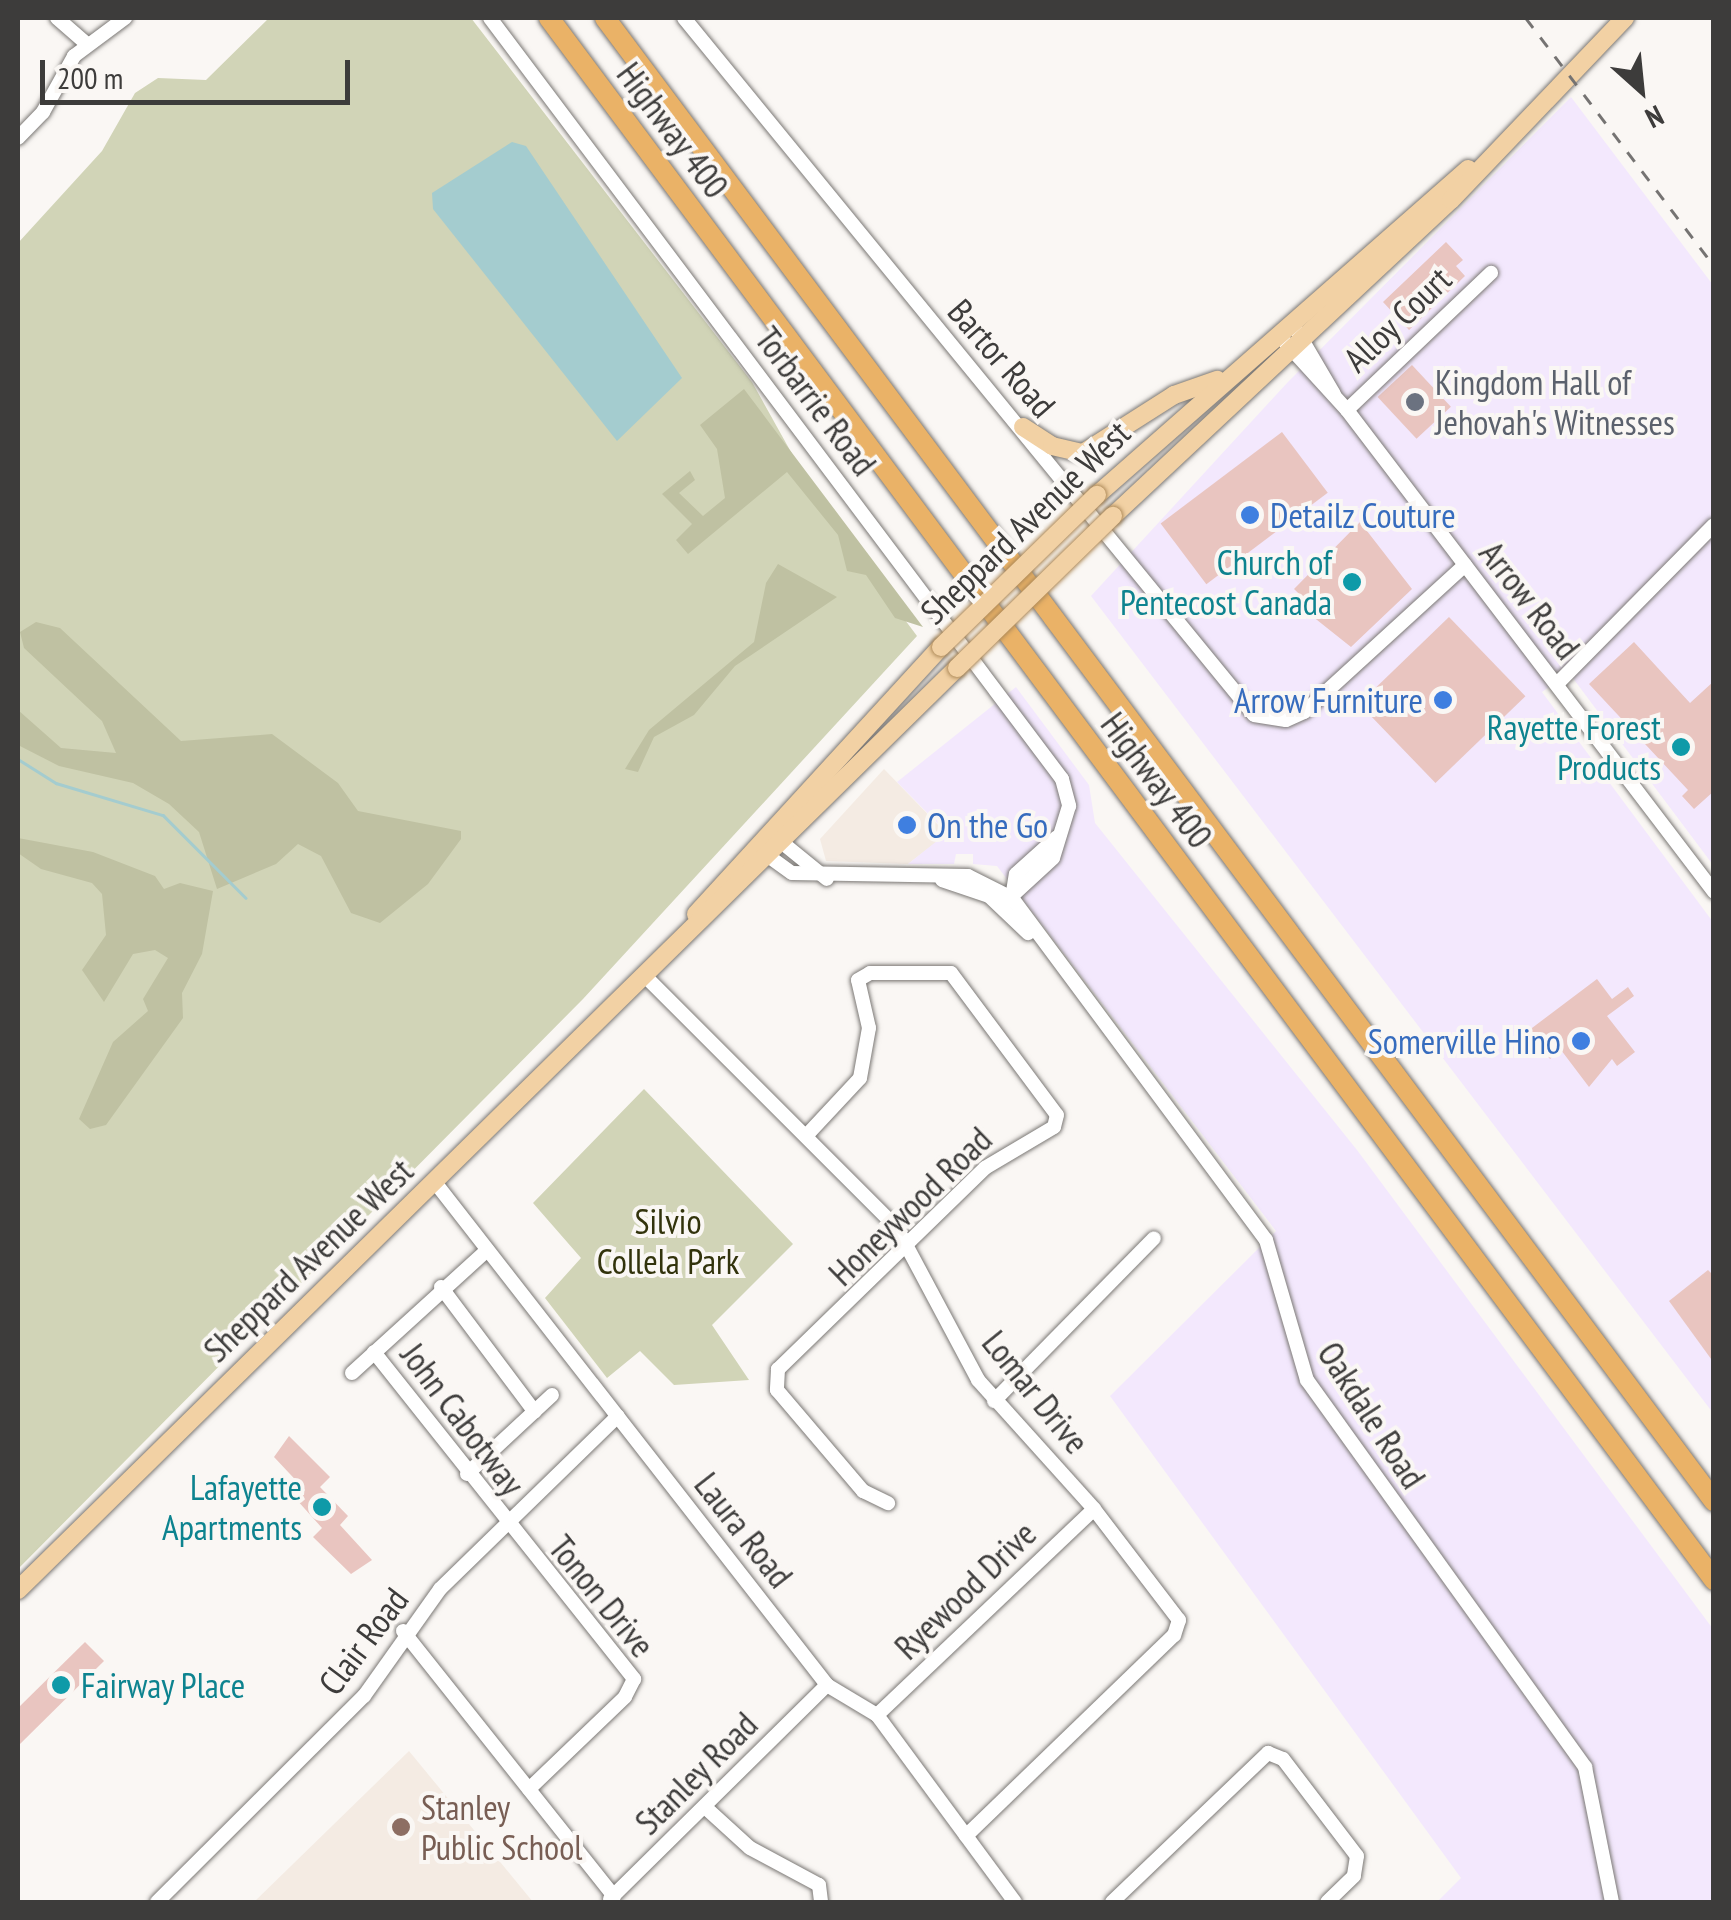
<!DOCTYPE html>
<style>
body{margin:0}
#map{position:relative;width:1731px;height:1920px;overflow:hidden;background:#faf7f4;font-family:"PT Sans Narrow",sans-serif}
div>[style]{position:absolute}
.built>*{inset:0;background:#f4ebe3}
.industrial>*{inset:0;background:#f3e8fd}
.green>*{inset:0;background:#d1d4b7}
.forest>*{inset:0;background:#bfc1a2}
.water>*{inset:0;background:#a4cccf}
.stream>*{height:2.5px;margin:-1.25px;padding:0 1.25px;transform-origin:1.25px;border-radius:1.25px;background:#a4cccf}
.building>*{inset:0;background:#e9c5c0;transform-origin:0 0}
.roads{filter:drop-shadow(0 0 2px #7b7875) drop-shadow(0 0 2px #7b7875)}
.minor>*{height:14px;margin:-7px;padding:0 7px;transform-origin:7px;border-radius:7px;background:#fff}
.major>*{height:18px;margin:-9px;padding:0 9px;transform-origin:9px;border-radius:9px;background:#f2d1a4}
.highway>*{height:20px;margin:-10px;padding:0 10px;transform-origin:10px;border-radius:10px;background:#eab267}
.rail>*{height:2.5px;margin-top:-1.25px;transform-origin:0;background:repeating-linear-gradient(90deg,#757372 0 12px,transparent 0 24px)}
.bridges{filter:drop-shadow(0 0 2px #ad8958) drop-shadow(0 0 2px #ad8958)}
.major-bridge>*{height:18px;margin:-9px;padding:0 9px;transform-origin:9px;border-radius:9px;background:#f2d1a4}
.dots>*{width:28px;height:28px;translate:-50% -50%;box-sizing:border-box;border:5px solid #faf7f4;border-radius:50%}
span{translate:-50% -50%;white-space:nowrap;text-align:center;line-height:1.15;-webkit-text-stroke:8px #faf7f4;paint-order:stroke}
.street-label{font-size:35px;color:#3d3c3b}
.worship-label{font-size:35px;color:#5b616d}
.left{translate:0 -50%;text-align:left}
.shop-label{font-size:35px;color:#366cbe}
.right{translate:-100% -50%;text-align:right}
.culture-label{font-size:35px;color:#0d838f}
.park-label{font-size:35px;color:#32330c}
.education-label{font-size:35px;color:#785e54}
.frame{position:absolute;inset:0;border:20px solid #3d3c3b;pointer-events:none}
.north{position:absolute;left:1591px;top:40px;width:100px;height:100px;-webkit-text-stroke:8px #faf7f4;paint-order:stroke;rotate:153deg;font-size:28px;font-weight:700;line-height:40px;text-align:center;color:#3d3c3b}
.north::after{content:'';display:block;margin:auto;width:35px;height:45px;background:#3d3c3b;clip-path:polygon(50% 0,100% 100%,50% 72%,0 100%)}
.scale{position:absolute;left:40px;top:60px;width:310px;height:45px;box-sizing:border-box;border:5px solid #3d3c3b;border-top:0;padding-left:12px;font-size:30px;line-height:35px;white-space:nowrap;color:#3d3c3b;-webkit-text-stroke:8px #faf7f4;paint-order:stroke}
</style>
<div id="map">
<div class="built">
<div style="clip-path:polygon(884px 769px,947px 834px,908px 864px,826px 861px,820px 839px)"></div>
<div style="clip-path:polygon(409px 1751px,533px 1902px,254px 1902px)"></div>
</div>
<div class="industrial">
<div style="clip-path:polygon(1571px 97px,1713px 285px,1713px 865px,1569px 673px,1542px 692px,1713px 922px,1713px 1413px,1091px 596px,1287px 383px)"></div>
<div style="clip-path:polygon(1016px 687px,1089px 785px,1095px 823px,1357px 1150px,1713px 1629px,1713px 1902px,1437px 1902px,1461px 1878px,1110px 1396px,1276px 1231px,997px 866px,973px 864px,973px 854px,956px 854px,954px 864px,908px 864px,947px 833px,897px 782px)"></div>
</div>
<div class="green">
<div style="clip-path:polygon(269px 18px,471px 18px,752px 382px,825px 513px,917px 636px,583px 999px,18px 1569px,18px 243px,102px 151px,135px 93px,158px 78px,206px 80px)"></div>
<div style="clip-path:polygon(644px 1089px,793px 1244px,712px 1325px,749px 1380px,674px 1385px,640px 1351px,607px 1378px,545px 1298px,581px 1258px,533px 1203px)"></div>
</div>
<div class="forest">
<div style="clip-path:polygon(744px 389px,923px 627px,895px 618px,866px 575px,847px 571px,838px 535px,787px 472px,688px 554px,676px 540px,692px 524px,662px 494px,690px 471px,695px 480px,679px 493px,703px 516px,725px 498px,717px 449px,700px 425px)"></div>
<div style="clip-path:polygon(778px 564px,837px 597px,735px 666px,694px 715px,654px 737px,638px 772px,625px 769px,649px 730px,754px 642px,766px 583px)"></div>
<div style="clip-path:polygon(36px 622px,60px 628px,181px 741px,272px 734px,338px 783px,358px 811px,461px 831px,461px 839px,428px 884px,380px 923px,351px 913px,321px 856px,298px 844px,276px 864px,217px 889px,199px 832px,169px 804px,133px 783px,59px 766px,18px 745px,18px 710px,61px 748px,116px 753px,102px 721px,24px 648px,20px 632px)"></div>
<div style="clip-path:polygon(18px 838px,93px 852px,155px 876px,164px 889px,180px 883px,213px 891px,202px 954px,182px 993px,183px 1018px,106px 1125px,90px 1129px,79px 1119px,113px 1042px,148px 1011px,143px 999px,168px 958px,155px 950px,133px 954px,104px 1002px,82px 970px,106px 935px,102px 894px,92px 883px,41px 869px,18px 853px)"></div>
</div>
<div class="water">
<div style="clip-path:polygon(512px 142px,526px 146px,682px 378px,617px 441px,433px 209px,432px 193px)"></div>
</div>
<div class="stream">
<div style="left:18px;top:759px;width:45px;rotate:32.3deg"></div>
<div style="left:56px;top:783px;width:112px;rotate:16.7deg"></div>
<div style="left:163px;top:815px;width:117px;rotate:45deg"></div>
</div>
<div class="building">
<div style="clip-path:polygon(1446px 242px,1463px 260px,1456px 266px,1465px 276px,1409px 330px,1383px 302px)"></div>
<div style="left:1412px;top:365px;width:57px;height:47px;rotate:47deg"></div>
<div style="left:1282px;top:432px;width:76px;height:152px;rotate:53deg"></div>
<div style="clip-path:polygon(1360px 522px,1412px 589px,1351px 647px,1312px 616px,1317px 611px,1294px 589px)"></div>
<div style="left:1449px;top:617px;width:110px;height:125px;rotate:46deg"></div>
<div style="clip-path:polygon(1634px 642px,1690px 703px,1714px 681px,1714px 791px,1694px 809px,1682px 796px,1688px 790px,1589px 684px)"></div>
<div style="clip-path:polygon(1597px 979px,1612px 999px,1628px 987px,1634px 996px,1607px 1016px,1635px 1052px,1617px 1066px,1612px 1059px,1589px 1087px,1561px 1050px,1550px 1059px,1528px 1031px)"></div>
<div style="clip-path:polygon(1708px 1270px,1714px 1276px,1714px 1363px,1669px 1301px)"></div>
<div style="clip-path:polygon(289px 1436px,330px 1477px,320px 1487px,348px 1516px,340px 1525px,372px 1560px,351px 1574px,313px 1537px,322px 1528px,296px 1499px,305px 1490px,274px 1457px)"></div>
<div style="clip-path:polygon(85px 1642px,104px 1661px,18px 1746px,18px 1708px)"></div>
</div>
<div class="roads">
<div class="minor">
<div style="left:57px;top:18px;width:38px;rotate:41deg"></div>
<div style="left:490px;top:18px;width:952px;rotate:53.07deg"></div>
<div style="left:1062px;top:779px;width:28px;rotate:75deg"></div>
<div style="left:1069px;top:806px;width:54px;rotate:107.1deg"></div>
<div style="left:1053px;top:858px;width:71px;rotate:137.3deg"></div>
<div style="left:684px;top:18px;width:900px;rotate:50.72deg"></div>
<div style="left:1254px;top:715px;width:32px;rotate:9deg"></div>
<div style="left:1286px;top:720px;width:20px;rotate:-24deg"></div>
<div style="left:1304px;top:712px;width:218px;rotate:-42.4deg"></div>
<div style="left:18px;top:138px;width:36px;rotate:-46deg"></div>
<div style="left:43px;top:112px;width:64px;rotate:-61deg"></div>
<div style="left:74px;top:56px;width:64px;rotate:-36.7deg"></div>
<div style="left:1297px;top:331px;width:73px;rotate:59.6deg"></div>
<div style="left:1285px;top:342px;width:92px;rotate:47.6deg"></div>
<div style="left:1347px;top:410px;width:606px;rotate:52.71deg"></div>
<div style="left:1347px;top:410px;width:199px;rotate:-43.6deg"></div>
<div style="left:1557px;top:684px;width:223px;rotate:-45.4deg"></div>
<div style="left:774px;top:836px;width:68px;rotate:39.1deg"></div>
<div style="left:760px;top:850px;width:39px;rotate:36deg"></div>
<div style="left:792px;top:873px;width:176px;rotate:1deg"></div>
<div style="left:968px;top:876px;width:49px;rotate:26.6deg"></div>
<div style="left:1012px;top:898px;width:426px;rotate:53.4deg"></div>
<div style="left:1266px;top:1240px;width:146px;rotate:73.7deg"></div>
<div style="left:1307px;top:1380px;width:477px;rotate:54.3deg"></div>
<div style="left:1585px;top:1767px;width:138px;rotate:78.7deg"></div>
<div style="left:942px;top:880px;width:50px;rotate:18.8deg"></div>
<div style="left:989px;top:896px;width:54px;rotate:43.5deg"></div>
<div style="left:1012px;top:898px;width:24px;rotate:-81deg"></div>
<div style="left:1016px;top:874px;width:55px;rotate:-42.1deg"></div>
<div style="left:644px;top:975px;width:358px;rotate:45deg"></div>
<div style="left:897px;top:1228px;width:172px;rotate:61.9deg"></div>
<div style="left:978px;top:1380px;width:173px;rotate:48deg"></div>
<div style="left:1094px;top:1509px;width:140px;rotate:52.6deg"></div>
<div style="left:1179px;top:1620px;width:16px;rotate:108deg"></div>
<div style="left:1174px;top:1635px;width:289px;rotate:136deg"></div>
<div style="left:806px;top:1136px;width:79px;rotate:-47deg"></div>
<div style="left:860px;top:1078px;width:51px;rotate:-79.8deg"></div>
<div style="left:869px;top:1028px;width:49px;rotate:-102.9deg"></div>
<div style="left:858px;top:980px;width:14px;rotate:-30deg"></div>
<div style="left:870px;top:973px;width:81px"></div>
<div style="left:951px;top:973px;width:177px;rotate:53.3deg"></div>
<div style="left:1057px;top:1115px;width:12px;rotate:104deg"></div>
<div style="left:1054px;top:1127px;width:80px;rotate:149.3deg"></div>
<div style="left:985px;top:1168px;width:289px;rotate:135.8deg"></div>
<div style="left:778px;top:1369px;width:21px;rotate:93deg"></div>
<div style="left:777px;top:1390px;width:133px;rotate:49.6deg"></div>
<div style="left:863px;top:1491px;width:28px;rotate:26deg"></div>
<div style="left:434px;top:1181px;width:639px;rotate:52.05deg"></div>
<div style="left:827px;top:1685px;width:58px;rotate:31deg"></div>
<div style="left:877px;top:1715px;width:232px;rotate:53.6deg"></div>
<div style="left:441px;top:1287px;width:156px;rotate:53.1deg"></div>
<div style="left:374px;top:1352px;width:418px;rotate:51.5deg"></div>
<div style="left:634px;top:1679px;width:20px;rotate:117deg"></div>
<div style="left:625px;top:1697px;width:133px;rotate:136.2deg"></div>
<div style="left:352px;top:1373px;width:183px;rotate:-42.3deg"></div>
<div style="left:994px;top:1401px;width:228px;rotate:-45.5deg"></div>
<div style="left:467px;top:1474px;width:116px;rotate:-42.9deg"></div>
<div style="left:403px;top:1631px;width:339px;rotate:51.5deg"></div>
<div style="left:877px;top:1715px;width:299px;rotate:-43.5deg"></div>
<div style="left:706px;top:1808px;width:59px;rotate:42.3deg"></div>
<div style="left:750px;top:1848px;width:78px;rotate:28.2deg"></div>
<div style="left:819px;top:1885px;width:17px;rotate:83deg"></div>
<div style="left:610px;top:1899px;width:305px;rotate:-44.6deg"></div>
<div style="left:157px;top:1902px;width:292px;rotate:-44.9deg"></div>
<div style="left:364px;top:1696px;width:131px;rotate:-54.6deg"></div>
<div style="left:440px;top:1589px;width:248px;rotate:-44.2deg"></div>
<div style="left:1112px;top:1902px;width:216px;rotate:-43.7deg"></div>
<div style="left:1268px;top:1753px;width:16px;rotate:22deg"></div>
<div style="left:1283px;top:1759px;width:122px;rotate:52.7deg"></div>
<div style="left:1357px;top:1856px;width:20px;rotate:99deg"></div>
<div style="left:1354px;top:1876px;width:37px;rotate:136deg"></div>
</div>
<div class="major">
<div style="left:1023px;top:427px;width:35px;rotate:33deg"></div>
<div style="left:1052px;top:446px;width:32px;rotate:13deg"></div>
<div style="left:1083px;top:453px;width:108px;rotate:-32.5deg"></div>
<div style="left:1174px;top:395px;width:46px;rotate:-19.2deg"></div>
<div style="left:1097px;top:495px;width:494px;rotate:-41.3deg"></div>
<div style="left:1113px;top:516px;width:463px;rotate:-43.1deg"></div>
<div style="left:1451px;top:200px;width:252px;rotate:-46.3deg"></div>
<div style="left:696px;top:914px;width:362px;rotate:-47.5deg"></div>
<div style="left:18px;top:1590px;width:1316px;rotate:-44.48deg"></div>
</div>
<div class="highway">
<div style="left:549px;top:18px;width:1949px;rotate:53.28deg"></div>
<div style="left:605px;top:18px;width:1852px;rotate:53.21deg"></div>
</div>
</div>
<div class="rail">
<div style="left:1526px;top:18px;width:311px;rotate:52.8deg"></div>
</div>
<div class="bridges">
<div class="major-bridge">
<div style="left:941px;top:647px;width:218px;rotate:-44.3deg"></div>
<div style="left:957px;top:668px;width:218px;rotate:-44.3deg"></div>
</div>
</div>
<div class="dots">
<div style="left:1415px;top:402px;background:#6b7280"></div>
<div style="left:1250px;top:515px;background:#3f7fe0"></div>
<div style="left:1352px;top:582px;background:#0f9aa8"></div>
<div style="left:1443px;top:700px;background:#3f7fe0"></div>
<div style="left:1681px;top:747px;background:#0f9aa8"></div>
<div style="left:907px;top:825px;background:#3f7fe0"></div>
<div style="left:1581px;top:1041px;background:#3f7fe0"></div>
<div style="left:322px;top:1507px;background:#0f9aa8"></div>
<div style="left:61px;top:1685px;background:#0f9aa8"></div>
<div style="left:401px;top:1827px;background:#8d6e63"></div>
</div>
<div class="street-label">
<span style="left:673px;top:130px;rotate:53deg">Highway 400</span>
<span style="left:1397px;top:319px;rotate:-44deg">Alloy Court</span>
<span style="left:1002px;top:358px;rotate:49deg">Bartor Road</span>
<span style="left:816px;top:401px;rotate:53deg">Torbarrie Road</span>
<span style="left:1025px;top:522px;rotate:-44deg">Sheppard Avenue West</span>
<span style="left:1530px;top:600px;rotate:52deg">Arrow Road</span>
<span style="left:1157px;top:780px;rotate:53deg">Highway 400</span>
<span style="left:910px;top:1206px;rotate:-44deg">Honeywood Road</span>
<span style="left:308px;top:1260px;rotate:-44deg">Sheppard Avenue West</span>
<span style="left:1036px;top:1392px;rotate:51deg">Lomar Drive</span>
<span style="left:1372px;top:1415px;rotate:57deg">Oakdale Road</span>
<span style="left:463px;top:1419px;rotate:53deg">John Cabotway</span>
<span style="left:744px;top:1530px;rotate:52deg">Laura Road</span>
<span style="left:965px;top:1590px;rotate:-44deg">Ryewood Drive</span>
<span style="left:602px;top:1596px;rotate:51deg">Tonon Drive</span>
<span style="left:363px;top:1641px;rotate:-53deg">Clair Road</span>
<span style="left:696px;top:1773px;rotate:-45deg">Stanley Road</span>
</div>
<div class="worship-label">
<span class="left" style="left:1435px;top:402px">Kingdom Hall of<br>Jehovah's Witnesses</span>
</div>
<div class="shop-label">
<span class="left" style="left:1270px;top:515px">Detailz Couture</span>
<span class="right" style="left:1423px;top:700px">Arrow Furniture</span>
<span class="left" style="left:927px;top:825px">On the Go</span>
<span class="right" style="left:1561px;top:1041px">Somerville Hino</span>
</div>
<div class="culture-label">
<span class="right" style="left:1332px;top:582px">Church of<br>Pentecost Canada</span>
<span class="right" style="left:1661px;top:747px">Rayette Forest<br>Products</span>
<span class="right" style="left:302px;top:1507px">Lafayette<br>Apartments</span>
<span class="left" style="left:81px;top:1685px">Fairway Place</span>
</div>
<div class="park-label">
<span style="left:668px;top:1241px">Silvio<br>Collela Park</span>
</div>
<div class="education-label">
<span class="left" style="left:421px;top:1827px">Stanley<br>Public School</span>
</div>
<div class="frame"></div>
<div class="north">N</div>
<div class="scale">200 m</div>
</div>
